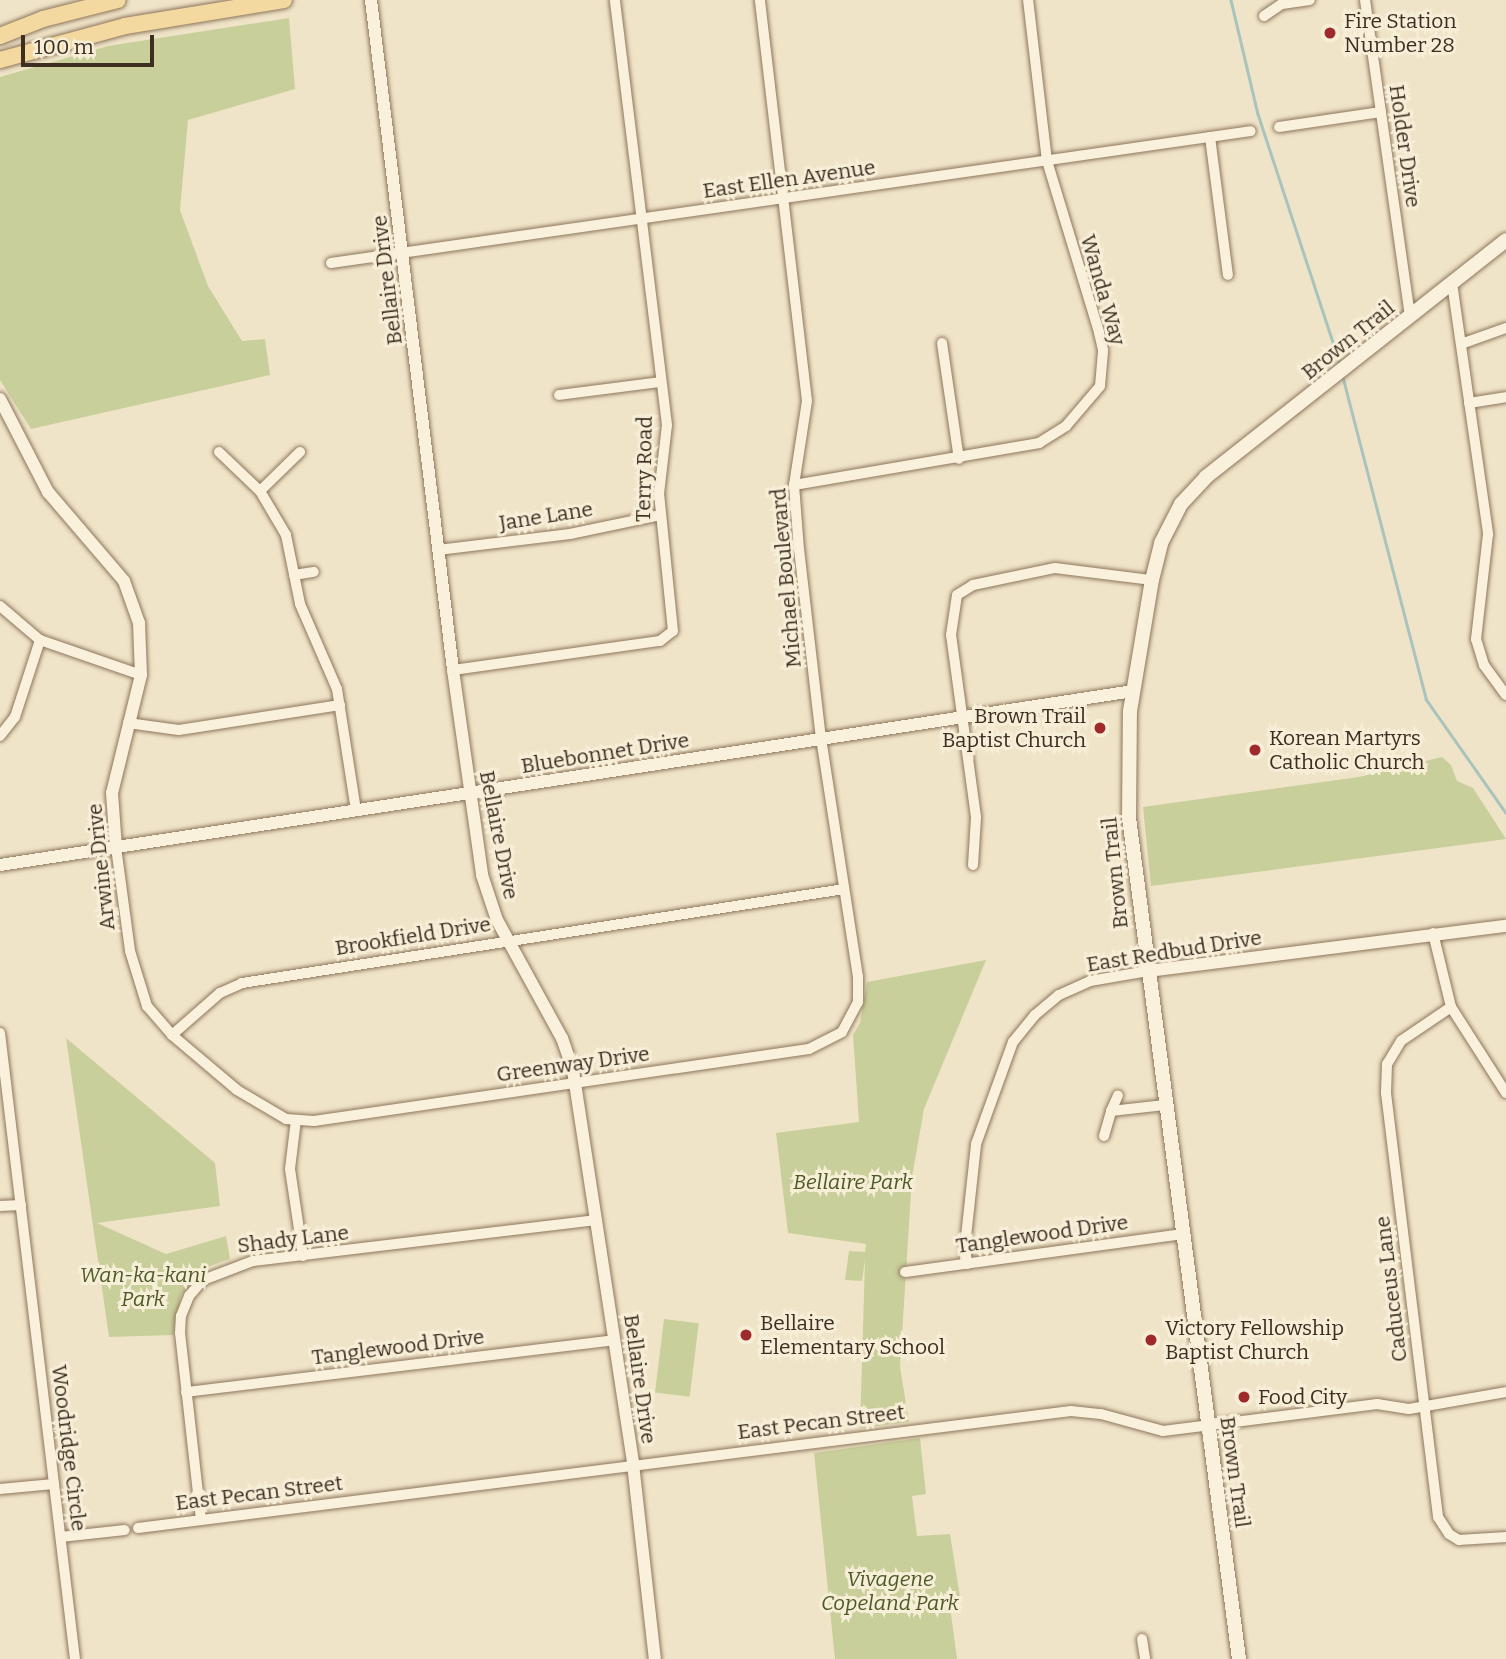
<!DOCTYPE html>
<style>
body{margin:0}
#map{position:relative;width:1506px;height:1659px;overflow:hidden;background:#f0e4c8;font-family:Bitter,serif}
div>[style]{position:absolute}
.green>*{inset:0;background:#c9cf9b;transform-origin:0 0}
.stream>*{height:2.5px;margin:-1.25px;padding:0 1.25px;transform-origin:1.25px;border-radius:1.25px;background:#a9c4bc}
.roads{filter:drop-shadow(0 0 2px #8d765c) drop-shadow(0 0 2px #8d765c)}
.minor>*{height:10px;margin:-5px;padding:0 5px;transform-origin:5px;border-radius:5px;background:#faf1dc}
.tertiary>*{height:12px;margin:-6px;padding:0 6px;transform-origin:6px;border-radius:6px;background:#faf1dc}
.secondary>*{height:14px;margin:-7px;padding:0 7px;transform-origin:7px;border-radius:7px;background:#faf1dc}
.primary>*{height:16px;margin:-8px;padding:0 8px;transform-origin:8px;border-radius:8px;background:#f3d9a0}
.dots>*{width:19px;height:19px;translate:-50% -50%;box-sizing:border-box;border:4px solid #f7eed8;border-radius:50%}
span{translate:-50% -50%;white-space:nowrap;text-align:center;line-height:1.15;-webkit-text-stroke:6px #f7eed8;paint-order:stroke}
.poi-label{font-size:21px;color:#3d2e20}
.left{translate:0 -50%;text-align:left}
.right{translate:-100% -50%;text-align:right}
.street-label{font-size:21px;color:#3d2e20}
.park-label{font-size:21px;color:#4d5a26;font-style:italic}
.scale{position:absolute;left:21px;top:35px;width:133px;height:32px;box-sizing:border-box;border:4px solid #3d2e20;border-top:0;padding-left:9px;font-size:21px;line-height:24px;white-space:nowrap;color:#3d2e20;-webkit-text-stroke:5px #f7eed8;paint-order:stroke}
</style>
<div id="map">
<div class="green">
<div style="clip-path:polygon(289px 18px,295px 89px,188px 120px,180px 210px,208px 286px,242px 341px,265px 339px,270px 375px,31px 429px,0 380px,0 77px,108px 46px)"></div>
<div style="clip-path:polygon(1442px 757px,1451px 765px,1457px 781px,1473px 788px,1506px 839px,1151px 886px,1143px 807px,1359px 777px)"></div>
<div style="clip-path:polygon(986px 960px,924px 1109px,912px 1177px,900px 1367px,909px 1422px,860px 1428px,865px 1260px,862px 1281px,845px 1280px,849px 1251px,865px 1252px,866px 1244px,788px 1233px,776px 1133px,859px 1122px,853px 1035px,860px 1023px,867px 982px)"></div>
<div style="clip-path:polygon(66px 1038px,215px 1163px,220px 1206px,97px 1223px,166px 1254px,226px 1236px,230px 1259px,210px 1266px,181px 1295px,173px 1335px,109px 1337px)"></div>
<div style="left:664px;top:1319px;width:35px;height:74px;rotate:7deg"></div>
<div style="clip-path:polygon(920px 1438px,926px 1494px,912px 1496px,917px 1536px,950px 1534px,961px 1603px,950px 1606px,957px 1659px,835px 1659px,814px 1453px)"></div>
</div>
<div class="stream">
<div style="left:1231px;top:0;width:117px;rotate:76.7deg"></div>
<div style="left:1258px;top:114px;width:262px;rotate:71.8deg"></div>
<div style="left:1343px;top:377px;width:333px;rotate:75.5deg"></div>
<div style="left:1426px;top:699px;width:139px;rotate:54.9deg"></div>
</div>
<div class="roads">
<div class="minor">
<div style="left:1365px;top:0;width:319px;rotate:81.9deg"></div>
<div style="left:1264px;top:16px;width:22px;rotate:-34deg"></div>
<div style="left:1282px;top:4px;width:28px;rotate:-8deg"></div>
<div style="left:1279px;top:127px;width:103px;rotate:-8.4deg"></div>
<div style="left:1210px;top:137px;width:139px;rotate:82.6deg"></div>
<div style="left:331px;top:263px;width:929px;rotate:-8.16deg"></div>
<div style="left:1452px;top:283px;width:254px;rotate:81.8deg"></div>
<div style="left:1488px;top:534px;width:106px;rotate:96.5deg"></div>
<div style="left:1476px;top:639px;width:27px;rotate:73deg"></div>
<div style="left:1484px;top:665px;width:37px;rotate:54deg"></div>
<div style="left:942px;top:343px;width:117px;rotate:81.7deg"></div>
<div style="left:1461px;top:344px;width:48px;rotate:-19.6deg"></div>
<div style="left:559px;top:395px;width:102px;rotate:-7.3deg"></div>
<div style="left:1469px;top:403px;width:37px;rotate:-9deg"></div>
<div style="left:219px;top:452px;width:57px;rotate:43.6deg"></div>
<div style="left:260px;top:491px;width:51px;rotate:59.4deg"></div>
<div style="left:286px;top:535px;width:70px;rotate:78.5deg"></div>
<div style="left:300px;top:604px;width:93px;rotate:66.5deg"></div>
<div style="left:337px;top:689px;width:123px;rotate:81.1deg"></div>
<div style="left:794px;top:485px;width:249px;rotate:-9.7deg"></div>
<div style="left:1039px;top:443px;width:32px;rotate:-32deg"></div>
<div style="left:1066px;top:426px;width:52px;rotate:-49.6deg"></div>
<div style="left:1100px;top:386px;width:36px;rotate:-85deg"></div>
<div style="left:1103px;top:350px;width:18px;rotate:-103deg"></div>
<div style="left:1099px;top:332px;width:179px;rotate:-106.9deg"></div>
<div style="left:1047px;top:161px;width:162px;rotate:-96.7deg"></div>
<div style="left:260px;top:491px;width:56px;rotate:-44.3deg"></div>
<div style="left:438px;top:550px;width:133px;rotate:-6.9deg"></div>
<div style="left:570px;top:534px;width:92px;rotate:-11.9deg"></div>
<div style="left:294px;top:575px;width:20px;rotate:-9deg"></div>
<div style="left:0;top:606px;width:52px;rotate:40.4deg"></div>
<div style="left:40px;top:640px;width:107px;rotate:19.1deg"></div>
<div style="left:453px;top:670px;width:209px;rotate:-8deg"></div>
<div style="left:660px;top:641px;width:16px;rotate:-38deg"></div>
<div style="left:673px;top:631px;width:138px;rotate:-95.8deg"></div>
<div style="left:659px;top:494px;width:69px;rotate:-83.4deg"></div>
<div style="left:667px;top:425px;width:428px;rotate:-97deg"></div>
<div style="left:128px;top:723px;width:51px;rotate:7.8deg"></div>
<div style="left:179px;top:730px;width:163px;rotate:-8.8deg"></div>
<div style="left:0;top:736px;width:24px;rotate:-52deg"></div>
<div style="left:15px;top:717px;width:81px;rotate:-72deg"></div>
<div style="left:116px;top:847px;width:105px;rotate:82.3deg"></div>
<div style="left:130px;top:951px;width:58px;rotate:72.8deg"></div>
<div style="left:147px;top:1006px;width:38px;rotate:49deg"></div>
<div style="left:172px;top:1035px;width:85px;rotate:40.2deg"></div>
<div style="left:237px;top:1090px;width:57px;rotate:30.6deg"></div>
<div style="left:286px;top:1119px;width:28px;rotate:4deg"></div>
<div style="left:314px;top:1121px;width:500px;rotate:-8.28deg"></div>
<div style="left:809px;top:1049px;width:37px;rotate:-27deg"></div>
<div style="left:842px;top:1032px;width:34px;rotate:-62deg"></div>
<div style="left:858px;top:1002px;width:25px;rotate:-90deg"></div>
<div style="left:858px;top:977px;width:241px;rotate:-98.8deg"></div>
<div style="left:821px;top:739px;width:190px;rotate:-96.6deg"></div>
<div style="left:799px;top:550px;width:65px;rotate:-94.4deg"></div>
<div style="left:794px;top:485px;width:85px;rotate:-81.2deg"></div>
<div style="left:807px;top:401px;width:404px;rotate:-96.7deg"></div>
<div style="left:973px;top:865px;width:48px;rotate:-86.4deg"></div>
<div style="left:976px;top:817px;width:184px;rotate:-97.8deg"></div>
<div style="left:951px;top:635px;width:40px;rotate:-81.5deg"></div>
<div style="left:957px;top:595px;width:19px;rotate:-32deg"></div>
<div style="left:973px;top:585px;width:84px;rotate:-11.7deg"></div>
<div style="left:1055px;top:568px;width:98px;rotate:7.1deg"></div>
<div style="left:1433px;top:933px;width:76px;rotate:76.3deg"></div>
<div style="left:1451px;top:1007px;width:102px;rotate:57.4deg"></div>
<div style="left:1451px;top:1007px;width:60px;rotate:145.8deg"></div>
<div style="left:1401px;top:1041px;width:27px;rotate:121deg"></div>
<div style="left:1387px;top:1064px;width:29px;rotate:92deg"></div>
<div style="left:1386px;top:1093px;width:427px;rotate:83deg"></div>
<div style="left:1438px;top:1517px;width:20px;rotate:57deg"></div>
<div style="left:1449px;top:1534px;width:12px;rotate:31deg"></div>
<div style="left:1459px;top:1540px;width:47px;rotate:-3.7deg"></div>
<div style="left:0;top:1033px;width:630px;rotate:83.17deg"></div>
<div style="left:172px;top:1035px;width:64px;rotate:-41.2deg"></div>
<div style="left:220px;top:993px;width:24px;rotate:-24deg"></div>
<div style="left:242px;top:983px;width:609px;rotate:-8.87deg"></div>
<div style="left:1111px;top:1111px;width:17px;rotate:-66deg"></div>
<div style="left:296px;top:1120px;width:49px;rotate:97deg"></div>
<div style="left:290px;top:1169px;width:88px;rotate:81.5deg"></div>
<div style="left:1104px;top:1136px;width:26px;rotate:-74deg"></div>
<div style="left:1111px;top:1111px;width:54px;rotate:-6.3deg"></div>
<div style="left:0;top:1206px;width:21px;rotate:-3deg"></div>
<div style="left:967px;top:1264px;width:18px;rotate:-96deg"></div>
<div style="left:965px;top:1246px;width:103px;rotate:-83.8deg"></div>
<div style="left:976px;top:1144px;width:109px;rotate:-70.1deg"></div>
<div style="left:1013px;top:1042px;width:35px;rotate:-51deg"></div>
<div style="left:1035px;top:1015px;width:31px;rotate:-40deg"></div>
<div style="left:1059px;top:995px;width:34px;rotate:-24deg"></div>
<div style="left:1090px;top:981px;width:59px;rotate:-9.8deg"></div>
<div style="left:905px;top:1272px;width:281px;rotate:-7.8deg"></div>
<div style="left:186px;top:1392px;width:432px;rotate:-6.9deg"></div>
<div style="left:0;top:1489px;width:54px;rotate:-5.3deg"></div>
<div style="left:201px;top:1520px;width:188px;rotate:-96.4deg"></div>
<div style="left:180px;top:1333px;width:17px;rotate:-87deg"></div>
<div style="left:181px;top:1316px;width:22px;rotate:-68deg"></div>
<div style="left:189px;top:1296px;width:21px;rotate:-49deg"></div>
<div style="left:203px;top:1280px;width:53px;rotate:-20.8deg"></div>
<div style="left:253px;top:1261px;width:346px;rotate:-6.8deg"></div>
<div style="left:138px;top:1528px;width:940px;rotate:-7.15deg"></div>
<div style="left:1071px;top:1411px;width:30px;rotate:6deg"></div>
<div style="left:1101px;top:1414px;width:64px;rotate:15.3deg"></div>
<div style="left:1163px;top:1431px;width:216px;rotate:-7.2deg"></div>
<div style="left:1377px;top:1404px;width:32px;rotate:9deg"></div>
<div style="left:1409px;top:1409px;width:98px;rotate:-9.9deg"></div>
<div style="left:61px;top:1537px;width:64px;rotate:-6.2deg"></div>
<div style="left:1142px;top:1639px;width:20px;rotate:81deg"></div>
</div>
<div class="tertiary">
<div style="left:371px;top:0;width:675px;rotate:83.02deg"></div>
<div style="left:453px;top:670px;width:207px;rotate:81.9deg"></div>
<div style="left:482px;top:875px;width:47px;rotate:71.6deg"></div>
<div style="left:497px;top:920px;width:135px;rotate:61.2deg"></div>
<div style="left:562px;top:1038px;width:34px;rotate:71deg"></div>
<div style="left:573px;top:1070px;width:399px;rotate:81.3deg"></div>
<div style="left:633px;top:1464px;width:196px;rotate:83.6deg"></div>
<div style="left:0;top:399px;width:105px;rotate:62.7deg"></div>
<div style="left:48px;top:492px;width:117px;rotate:49.5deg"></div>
<div style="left:124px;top:581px;width:45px;rotate:70.3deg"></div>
<div style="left:139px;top:623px;width:52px;rotate:87.8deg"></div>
<div style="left:141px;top:675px;width:122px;rotate:103.8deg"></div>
<div style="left:112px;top:793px;width:54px;rotate:85.8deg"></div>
<div style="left:0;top:865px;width:1146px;rotate:-8.73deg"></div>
<div style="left:1148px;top:971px;width:361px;rotate:-7.2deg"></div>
</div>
<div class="secondary">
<div style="left:1239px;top:1659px;width:848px;rotate:-97.45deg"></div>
<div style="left:1129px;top:818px;width:107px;rotate:-89.5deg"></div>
<div style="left:1130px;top:711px;width:133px;rotate:-80.5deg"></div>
<div style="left:1152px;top:580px;width:38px;rotate:-76deg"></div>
<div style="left:1161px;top:543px;width:44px;rotate:-62.9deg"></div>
<div style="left:1181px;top:504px;width:37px;rotate:-47deg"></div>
<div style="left:1206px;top:477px;width:382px;rotate:-38.3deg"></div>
</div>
<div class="primary">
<div style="left:0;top:36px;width:46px;rotate:-21.6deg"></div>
<div style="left:43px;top:19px;width:77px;rotate:-14.2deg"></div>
<div style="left:0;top:60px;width:130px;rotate:-15.2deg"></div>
<div style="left:125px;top:26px;width:161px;rotate:-9.3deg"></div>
</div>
</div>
<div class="dots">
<div style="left:1330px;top:33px;background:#9e2a2b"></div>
<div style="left:1100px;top:728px;background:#9e2a2b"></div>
<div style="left:1255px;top:750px;background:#9e2a2b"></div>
<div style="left:746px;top:1335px;background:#9e2a2b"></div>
<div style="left:1151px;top:1340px;background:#9e2a2b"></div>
<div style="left:1244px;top:1397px;background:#9e2a2b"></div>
</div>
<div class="poi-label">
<span class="left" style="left:1344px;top:33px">Fire Station<br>Number 28</span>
<span class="right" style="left:1086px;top:728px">Brown Trail<br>Baptist Church</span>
<span class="left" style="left:1269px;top:750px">Korean Martyrs<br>Catholic Church</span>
<span class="left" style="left:760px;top:1335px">Bellaire<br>Elementary School</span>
<span class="left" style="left:1165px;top:1340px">Victory Fellowship<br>Baptist Church</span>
<span class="left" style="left:1258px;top:1397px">Food City</span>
</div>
<div class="street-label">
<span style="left:1405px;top:146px;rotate:82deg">Holder Drive</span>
<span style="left:789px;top:179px;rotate:-8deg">East Ellen Avenue</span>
<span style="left:387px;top:280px;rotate:-97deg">Bellaire Drive</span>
<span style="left:1103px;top:290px;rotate:74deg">Wanda Way</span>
<span style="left:1348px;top:340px;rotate:-39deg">Brown Trail</span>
<span style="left:644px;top:469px;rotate:-89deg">Terry Road</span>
<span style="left:546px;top:516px;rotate:-9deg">Jane Lane</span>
<span style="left:786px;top:578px;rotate:-95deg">Michael Boulevard</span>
<span style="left:605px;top:753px;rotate:-9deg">Bluebonnet Drive</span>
<span style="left:499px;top:835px;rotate:79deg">Bellaire Drive</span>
<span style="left:101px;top:867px;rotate:-96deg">Arwine Drive</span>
<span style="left:1115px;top:873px;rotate:-96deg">Brown Trail</span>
<span style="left:413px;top:936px;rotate:-9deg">Brookfield Drive</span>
<span style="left:1174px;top:951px;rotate:-9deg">East Redbud Drive</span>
<span style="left:573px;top:1064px;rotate:-8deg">Greenway Drive</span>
<span style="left:1042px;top:1234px;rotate:-8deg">Tanglewood Drive</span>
<span style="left:293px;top:1239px;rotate:-7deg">Shady Lane</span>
<span style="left:1391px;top:1289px;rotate:-97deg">Caduceus Lane</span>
<span style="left:398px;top:1347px;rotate:-7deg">Tanglewood Drive</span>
<span style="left:640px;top:1379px;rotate:82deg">Bellaire Drive</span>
<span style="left:821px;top:1422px;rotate:-7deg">East Pecan Street</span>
<span style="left:69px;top:1448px;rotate:83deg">Woodridge Circle</span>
<span style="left:1235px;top:1472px;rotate:82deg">Brown Trail</span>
<span style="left:259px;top:1493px;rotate:-7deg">East Pecan Street</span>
</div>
<div class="park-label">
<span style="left:853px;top:1182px">Bellaire Park</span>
<span style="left:143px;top:1287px">Wan-ka-kani<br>Park</span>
<span style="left:890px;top:1591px">Vivagene<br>Copeland Park</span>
</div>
<div class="scale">100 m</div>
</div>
